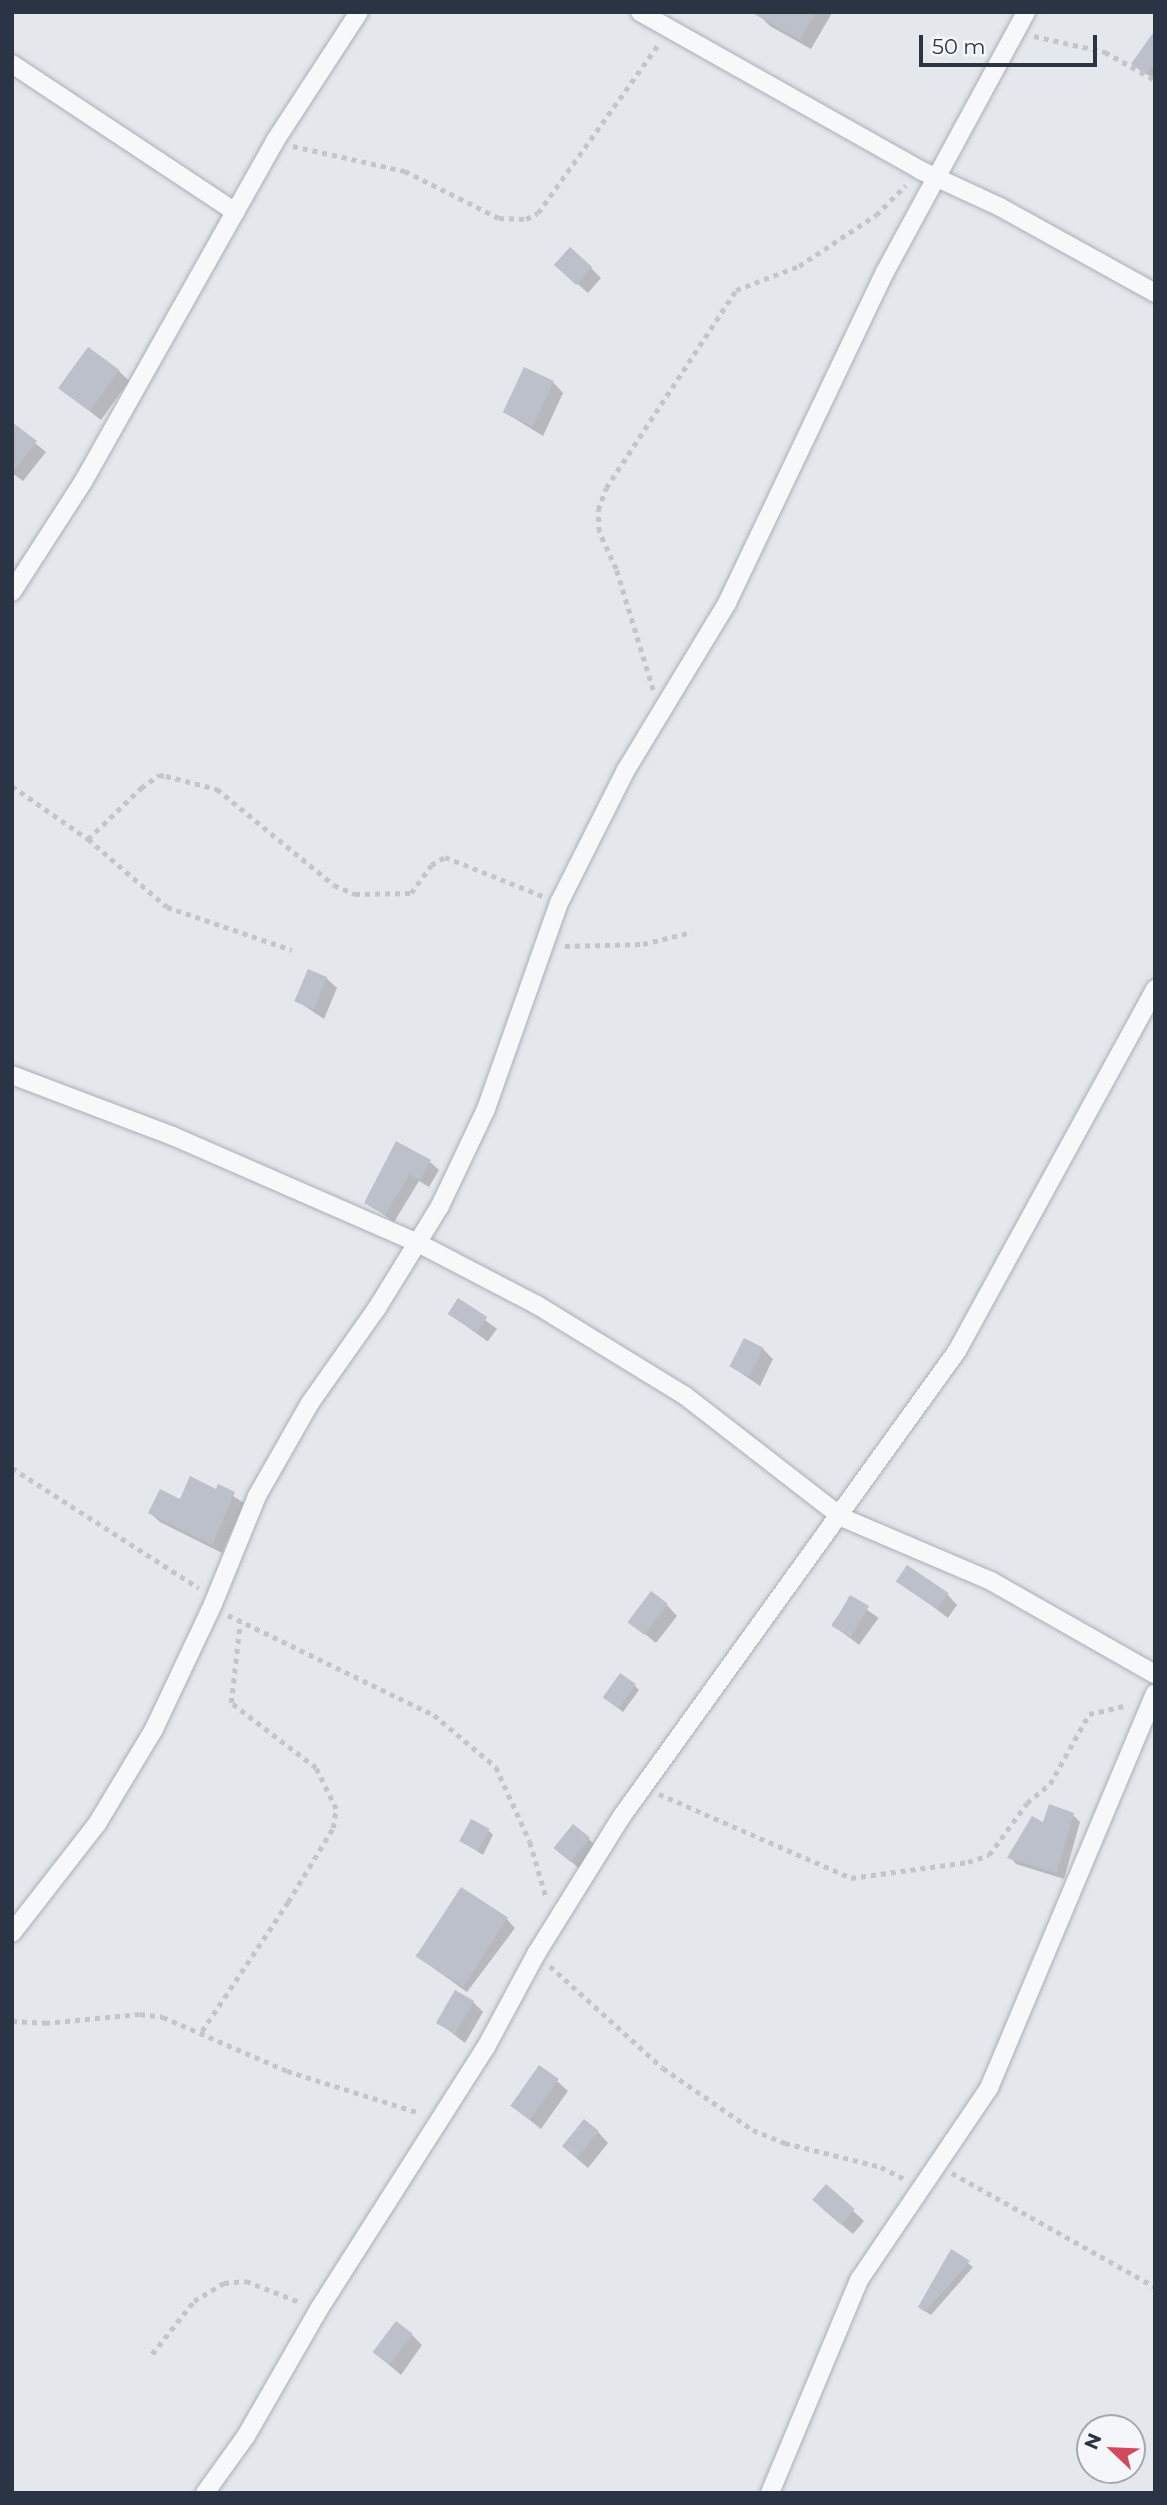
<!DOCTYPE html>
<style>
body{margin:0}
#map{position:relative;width:1167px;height:2505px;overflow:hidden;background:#e4e7ec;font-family:Montserrat,sans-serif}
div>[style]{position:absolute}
.shadow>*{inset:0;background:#0003;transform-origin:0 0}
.building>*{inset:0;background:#bbc0ca;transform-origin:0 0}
.path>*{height:4.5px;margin-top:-2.25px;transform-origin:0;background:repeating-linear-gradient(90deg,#c2c5cb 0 5px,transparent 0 10px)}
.roads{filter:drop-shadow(0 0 2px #a9aeb7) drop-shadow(0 0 2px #a9aeb7)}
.street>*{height:18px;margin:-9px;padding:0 9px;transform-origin:9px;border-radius:9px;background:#f7f8fa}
span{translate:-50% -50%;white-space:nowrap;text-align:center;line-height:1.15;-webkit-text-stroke:6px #f4f6f9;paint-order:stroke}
.frame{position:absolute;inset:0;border:14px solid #2b3445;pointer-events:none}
.north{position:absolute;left:1076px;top:2414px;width:70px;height:70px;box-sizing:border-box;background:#f4f6f9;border:2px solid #a4a8b1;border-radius:50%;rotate:293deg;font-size:19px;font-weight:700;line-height:28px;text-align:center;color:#2b3445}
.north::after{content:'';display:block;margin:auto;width:24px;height:32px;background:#d1495b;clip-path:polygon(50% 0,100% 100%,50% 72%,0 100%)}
.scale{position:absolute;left:919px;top:35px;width:178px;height:32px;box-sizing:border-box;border:4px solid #2b3445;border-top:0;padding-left:9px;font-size:21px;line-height:24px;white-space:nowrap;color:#2b3445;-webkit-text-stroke:5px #f4f6f9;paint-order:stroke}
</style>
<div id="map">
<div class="shadow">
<div style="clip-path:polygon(762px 12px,831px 12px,832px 13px,811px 49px,770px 26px,760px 16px)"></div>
<div style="clip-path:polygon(1155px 48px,1155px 74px,1152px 78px,1133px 64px)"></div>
<div style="clip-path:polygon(591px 268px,601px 278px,588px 293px,567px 275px)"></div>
<div style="clip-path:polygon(119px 371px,129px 381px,101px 420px,61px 389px)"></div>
<div style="clip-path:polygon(553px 382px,563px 393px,543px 436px,504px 412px)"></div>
<div style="clip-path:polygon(12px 424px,46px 452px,23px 481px,12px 473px)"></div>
<div style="clip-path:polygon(326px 978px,337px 988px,324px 1019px,297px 1001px)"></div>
<div style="clip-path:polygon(430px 1162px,439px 1170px,429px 1187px,419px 1181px,394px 1222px,366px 1202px,391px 1163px)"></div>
<div style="left:459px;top:1301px;width:47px;height:16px;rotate:36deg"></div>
<div style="clip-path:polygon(763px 1349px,773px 1359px,760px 1386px,732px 1367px)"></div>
<div style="clip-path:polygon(219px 1487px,244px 1503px,222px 1553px,160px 1522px,150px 1513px,217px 1491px)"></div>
<div style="clip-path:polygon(899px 1581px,947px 1594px,957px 1605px,948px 1618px)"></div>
<div style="left:851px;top:1598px;width:34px;height:33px;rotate:36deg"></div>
<div style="clip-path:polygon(667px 1605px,677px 1616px,656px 1643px,630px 1622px)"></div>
<div style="clip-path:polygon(634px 1685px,639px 1690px,623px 1712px,609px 1701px)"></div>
<div style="clip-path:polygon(1073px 1815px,1080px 1822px,1064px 1879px,1016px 1864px,1010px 1857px,1044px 1825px)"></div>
<div style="clip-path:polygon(489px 1831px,493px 1835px,483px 1855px,461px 1841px)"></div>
<div style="clip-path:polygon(589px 1839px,599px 1850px,582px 1871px,567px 1858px)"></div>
<div style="clip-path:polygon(507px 1919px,515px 1928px,467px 1992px,415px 1955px)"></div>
<div style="clip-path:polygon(473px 2002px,483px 2012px,465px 2043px,438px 2022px)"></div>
<div style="clip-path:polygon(557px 2081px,568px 2091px,541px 2129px,512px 2106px)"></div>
<div style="clip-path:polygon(598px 2132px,608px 2143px,588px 2168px,574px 2156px)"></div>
<div style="clip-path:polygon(826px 2186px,864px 2221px,853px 2234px,824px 2210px)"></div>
<div style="clip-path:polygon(952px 2251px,973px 2267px,931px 2315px,925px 2311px)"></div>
<div style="clip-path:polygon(412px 2335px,422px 2345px,401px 2375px,375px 2353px)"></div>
</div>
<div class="building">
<div style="clip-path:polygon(751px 12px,816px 12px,800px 40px)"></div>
<div style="clip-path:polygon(1155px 30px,1155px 63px,1146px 75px,1131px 64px)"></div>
<div style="left:570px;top:247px;width:30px;height:24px;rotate:42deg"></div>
<div style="left:88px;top:347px;width:39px;height:51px;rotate:36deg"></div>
<div style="left:524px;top:367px;width:33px;height:50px;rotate:25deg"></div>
<div style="clip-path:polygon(12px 422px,37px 441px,12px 473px)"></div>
<div style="left:308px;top:969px;width:21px;height:35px;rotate:23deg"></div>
<div style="clip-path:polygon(396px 1141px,431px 1160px,420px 1180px,410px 1174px,385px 1215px,364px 1203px)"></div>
<div style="left:458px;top:1298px;width:35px;height:19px;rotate:33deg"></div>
<div style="left:744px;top:1338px;width:22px;height:32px;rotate:27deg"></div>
<div style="clip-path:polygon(190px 1476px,216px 1489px,218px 1484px,235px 1492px,212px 1545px,148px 1513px,160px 1489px,180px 1499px)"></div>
<div style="left:907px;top:1565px;width:50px;height:20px;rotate:34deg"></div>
<div style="left:651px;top:1591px;width:21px;height:39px;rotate:37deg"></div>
<div style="left:850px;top:1595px;width:22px;height:36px;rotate:30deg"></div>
<div style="left:620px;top:1673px;width:19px;height:30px;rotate:35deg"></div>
<div style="clip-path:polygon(1049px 1804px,1074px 1813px,1057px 1873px,1007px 1858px,1032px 1816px,1043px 1822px)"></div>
<div style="left:471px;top:1819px;width:21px;height:25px;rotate:28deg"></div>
<div style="left:573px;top:1824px;width:22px;height:31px;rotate:39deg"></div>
<div style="left:461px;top:1887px;width:56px;height:83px;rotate:33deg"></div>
<div style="left:455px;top:1990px;width:22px;height:38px;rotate:30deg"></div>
<div style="left:539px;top:2065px;width:24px;height:50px;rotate:35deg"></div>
<div style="left:584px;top:2119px;width:19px;height:35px;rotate:39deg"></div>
<div style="left:826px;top:2184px;width:38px;height:21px;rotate:41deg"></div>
<div style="clip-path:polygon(951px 2249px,970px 2261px,925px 2312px,918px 2307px)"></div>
<div style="left:396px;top:2321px;width:21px;height:39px;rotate:37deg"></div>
</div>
<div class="path">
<div style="left:1034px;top:36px;width:73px;rotate:12.7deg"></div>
<div style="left:1105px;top:52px;width:57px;rotate:29.2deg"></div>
<div style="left:293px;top:146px;width:115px;rotate:12.6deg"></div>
<div style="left:405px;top:171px;width:105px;rotate:26.6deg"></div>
<div style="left:499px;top:218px;width:27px;rotate:2deg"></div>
<div style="left:526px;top:219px;width:13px;rotate:-27deg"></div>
<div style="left:538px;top:213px;width:206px;rotate:-54.5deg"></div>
<div style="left:653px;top:690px;width:127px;rotate:-107deg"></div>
<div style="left:616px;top:569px;width:41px;rotate:-114.7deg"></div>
<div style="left:599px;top:532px;width:22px;rotate:-93deg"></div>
<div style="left:598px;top:510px;width:23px;rotate:-70deg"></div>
<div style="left:606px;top:488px;width:237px;rotate:-56.7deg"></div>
<div style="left:736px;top:290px;width:67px;rotate:-20.9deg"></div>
<div style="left:799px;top:266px;width:92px;rotate:-33.5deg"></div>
<div style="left:876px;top:215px;width:42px;rotate:-45deg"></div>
<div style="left:12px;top:786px;width:93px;rotate:34.9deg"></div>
<div style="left:88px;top:839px;width:104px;rotate:40.7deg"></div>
<div style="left:167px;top:907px;width:132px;rotate:19deg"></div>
<div style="left:88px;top:839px;width:74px;rotate:-43.9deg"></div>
<div style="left:141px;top:788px;width:22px;rotate:-36deg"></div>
<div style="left:159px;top:775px;width:7px;rotate:8deg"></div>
<div style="left:166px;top:776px;width:53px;rotate:14.3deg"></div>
<div style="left:217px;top:789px;width:151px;rotate:39.4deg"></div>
<div style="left:334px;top:885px;width:23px;rotate:23deg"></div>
<div style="left:355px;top:894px;width:56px;rotate:-1deg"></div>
<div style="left:411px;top:893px;width:34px;rotate:-54deg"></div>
<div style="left:431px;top:865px;width:16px;rotate:-30deg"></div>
<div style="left:445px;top:857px;width:105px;rotate:21.7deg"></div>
<div style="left:565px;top:946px;width:78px;rotate:-1.5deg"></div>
<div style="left:643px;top:944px;width:50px;rotate:-13.8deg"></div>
<div style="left:12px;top:1468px;width:222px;rotate:32.7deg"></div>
<div style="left:228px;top:1615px;width:229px;rotate:25.9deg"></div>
<div style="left:434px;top:1715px;width:81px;rotate:40deg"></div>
<div style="left:496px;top:1767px;width:82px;rotate:65.6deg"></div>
<div style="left:530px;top:1842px;width:60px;rotate:73.7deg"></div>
<div style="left:659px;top:1794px;width:210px;rotate:23.6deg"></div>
<div style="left:851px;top:1878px;width:118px;rotate:-7.8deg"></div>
<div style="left:968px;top:1862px;width:22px;rotate:-18deg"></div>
<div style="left:989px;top:1855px;width:64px;rotate:-53.8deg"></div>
<div style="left:1027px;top:1803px;width:30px;rotate:-40deg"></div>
<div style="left:1050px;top:1784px;width:80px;rotate:-60.9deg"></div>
<div style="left:1089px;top:1714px;width:40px;rotate:-13deg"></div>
<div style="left:550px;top:1966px;width:152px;rotate:42.1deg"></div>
<div style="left:663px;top:2068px;width:109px;rotate:34.6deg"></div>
<div style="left:753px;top:2130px;width:35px;rotate:22deg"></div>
<div style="left:785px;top:2143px;width:99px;rotate:14deg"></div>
<div style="left:881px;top:2167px;width:27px;rotate:27deg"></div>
<div style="left:12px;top:2021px;width:33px;rotate:3deg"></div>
<div style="left:45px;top:2023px;width:95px;rotate:-5.4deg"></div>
<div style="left:140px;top:2014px;width:23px;rotate:7deg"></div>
<div style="left:163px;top:2017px;width:135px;rotate:23.5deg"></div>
<div style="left:287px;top:2071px;width:139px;rotate:17.5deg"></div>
<div style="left:202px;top:2031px;width:155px;rotate:-56.3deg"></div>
<div style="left:288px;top:1902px;width:87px;rotate:-58.7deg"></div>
<div style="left:333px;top:1828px;width:19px;rotate:-81deg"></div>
<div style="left:336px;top:1809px;width:46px;rotate:-116deg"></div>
<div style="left:316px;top:1768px;width:107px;rotate:-142.6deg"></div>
<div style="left:231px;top:1703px;width:81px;rotate:-83.6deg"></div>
<div style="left:952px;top:2173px;width:233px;rotate:29.3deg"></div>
<div style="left:152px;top:2354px;width:68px;rotate:-51.6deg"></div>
<div style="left:194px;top:2301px;width:35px;rotate:-31deg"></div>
<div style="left:224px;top:2283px;width:22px;rotate:-5deg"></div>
<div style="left:246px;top:2281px;width:60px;rotate:21.4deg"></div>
</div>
<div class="roads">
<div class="street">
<div style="left:640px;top:12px;width:322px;rotate:29.4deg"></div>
<div style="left:920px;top:170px;width:88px;rotate:24.8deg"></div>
<div style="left:1000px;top:207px;width:177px;rotate:29deg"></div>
<div style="left:12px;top:64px;width:268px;rotate:33.5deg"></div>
<div style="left:12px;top:592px;width:131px;rotate:-57.2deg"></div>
<div style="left:83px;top:482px;width:391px;rotate:-60.6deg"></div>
<div style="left:275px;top:141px;width:154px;rotate:-56.9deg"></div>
<div style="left:12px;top:1075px;width:172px;rotate:20.8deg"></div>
<div style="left:173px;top:1136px;width:265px;rotate:23.6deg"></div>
<div style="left:416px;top:1242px;width:136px;rotate:27.5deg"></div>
<div style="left:537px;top:1305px;width:172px;rotate:31.5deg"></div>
<div style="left:684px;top:1395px;width:199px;rotate:37.8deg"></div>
<div style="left:841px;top:1517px;width:163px;rotate:23.1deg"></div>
<div style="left:991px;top:1581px;width:189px;rotate:29.6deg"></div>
<div style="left:12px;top:1933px;width:138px;rotate:-52.1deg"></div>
<div style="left:97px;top:1824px;width:111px;rotate:-59deg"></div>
<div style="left:154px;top:1729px;width:138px;rotate:-64.7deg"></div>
<div style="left:213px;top:1604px;width:117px;rotate:-67.8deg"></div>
<div style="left:257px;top:1496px;width:107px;rotate:-60.3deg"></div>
<div style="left:310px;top:1403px;width:116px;rotate:-54.8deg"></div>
<div style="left:377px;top:1308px;width:120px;rotate:-58.3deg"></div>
<div style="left:440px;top:1206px;width:107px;rotate:-64.6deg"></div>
<div style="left:486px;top:1109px;width:219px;rotate:-70.5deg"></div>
<div style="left:559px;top:903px;width:149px;rotate:-63.3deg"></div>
<div style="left:626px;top:770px;width:195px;rotate:-58.8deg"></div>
<div style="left:727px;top:603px;width:367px;rotate:-64.5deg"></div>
<div style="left:885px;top:272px;width:296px;rotate:-61.5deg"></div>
<div style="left:205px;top:2493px;width:70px;rotate:-54.3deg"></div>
<div style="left:246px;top:2436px;width:146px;rotate:-60.1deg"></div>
<div style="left:319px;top:2309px;width:311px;rotate:-57.5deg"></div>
<div style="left:486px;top:2047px;width:106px;rotate:-61.7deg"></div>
<div style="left:536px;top:1954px;width:163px;rotate:-58.1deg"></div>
<div style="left:622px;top:1816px;width:573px;rotate:-54.23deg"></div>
<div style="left:957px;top:1351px;width:413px;rotate:-61.3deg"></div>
<div style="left:770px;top:2493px;width:231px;rotate:-67.3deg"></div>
<div style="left:859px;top:2280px;width:232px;rotate:-55.9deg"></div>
<div style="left:989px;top:2088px;width:428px;rotate:-67.2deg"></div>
</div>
</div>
<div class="frame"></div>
<div class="north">N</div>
<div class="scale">50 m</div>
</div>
